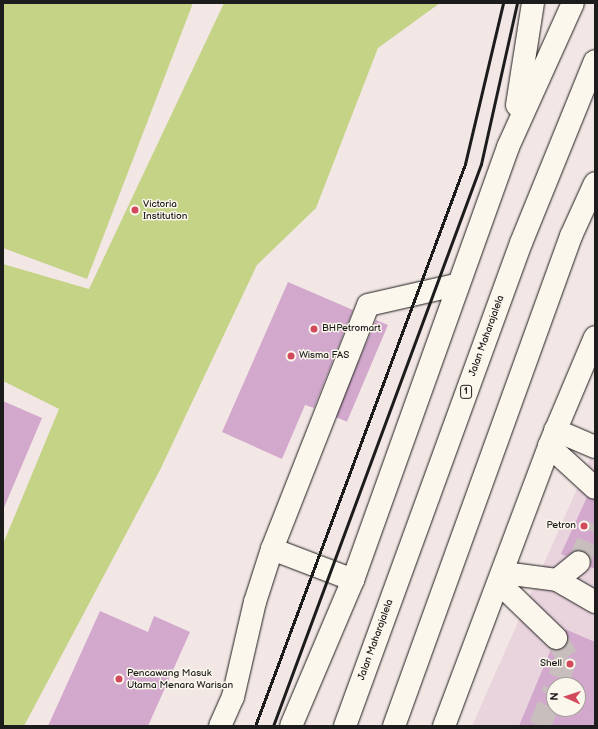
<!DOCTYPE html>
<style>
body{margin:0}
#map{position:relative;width:598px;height:729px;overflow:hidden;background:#f3e7e6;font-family:"Balsamiq Sans",sans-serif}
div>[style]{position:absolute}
.built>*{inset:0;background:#e9d4de}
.green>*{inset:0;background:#c5d387}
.building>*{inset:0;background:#d2a8cd;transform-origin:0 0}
.minor-tunnel>*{height:22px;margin-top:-11px;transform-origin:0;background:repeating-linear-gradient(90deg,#c8bebe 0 22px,transparent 0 33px)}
.roads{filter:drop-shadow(0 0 1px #1c1c1c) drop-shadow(0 0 1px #1c1c1c)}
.minor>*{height:22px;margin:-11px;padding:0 11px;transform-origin:11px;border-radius:11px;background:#fbf7ec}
.highway>*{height:22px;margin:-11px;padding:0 11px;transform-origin:11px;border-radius:11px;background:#fbf7ec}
.rail>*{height:3px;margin:-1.5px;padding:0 1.5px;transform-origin:1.5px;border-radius:1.5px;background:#1c1c1c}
.dots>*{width:11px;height:11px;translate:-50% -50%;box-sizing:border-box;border:2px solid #fbf7ec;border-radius:50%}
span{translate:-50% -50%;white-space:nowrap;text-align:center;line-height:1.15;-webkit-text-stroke:3px #fbf7ec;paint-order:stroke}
.shield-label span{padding:1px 3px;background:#fbf7ec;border:1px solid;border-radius:3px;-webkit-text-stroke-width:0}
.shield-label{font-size:9px;color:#1c1c1c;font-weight:700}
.poi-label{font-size:10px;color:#1c1c1c}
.left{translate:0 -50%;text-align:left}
.right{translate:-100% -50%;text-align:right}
.street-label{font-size:10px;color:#1c1c1c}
.frame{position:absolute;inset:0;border:4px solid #1c1c1c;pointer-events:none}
.north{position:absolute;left:546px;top:677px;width:40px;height:40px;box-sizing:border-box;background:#fbf7ec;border:1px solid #a29f99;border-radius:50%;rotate:273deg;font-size:11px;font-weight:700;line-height:16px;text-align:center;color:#1c1c1c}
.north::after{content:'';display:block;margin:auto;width:14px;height:18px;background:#d1495b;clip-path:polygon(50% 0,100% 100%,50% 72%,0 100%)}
</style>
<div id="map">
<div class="built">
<div style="clip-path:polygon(evenodd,595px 448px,595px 726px,472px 726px,595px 448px,554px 685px,578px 685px,578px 709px,554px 709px,554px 685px)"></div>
</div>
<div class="green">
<div style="clip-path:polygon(3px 3px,193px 3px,87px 279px,3px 248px)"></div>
<div style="clip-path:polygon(224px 3px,440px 3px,378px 48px,316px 208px,257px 265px,160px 470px,24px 726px,3px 726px,3px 544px,59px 409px,3px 381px,3px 264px,89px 289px)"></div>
</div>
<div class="building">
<div style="clip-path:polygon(288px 282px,353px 310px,314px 408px,305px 405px,282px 459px,222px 432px)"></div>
<div style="left:376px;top:320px;width:13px;height:105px;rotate:23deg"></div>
<div style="clip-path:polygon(3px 401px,42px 418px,3px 510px)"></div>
<div style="clip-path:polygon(587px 497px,595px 500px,595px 569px,590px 567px,591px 560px,584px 550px,577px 550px,566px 556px,561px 554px)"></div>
<div style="clip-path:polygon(100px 611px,148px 632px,154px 616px,190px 632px,148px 726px,48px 726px)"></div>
<div style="clip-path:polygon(evenodd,565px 629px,595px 642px,595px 726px,519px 726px,551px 649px,560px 650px,568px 641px,565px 629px,554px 685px,578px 685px,578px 709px,554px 709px,554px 685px)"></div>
</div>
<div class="minor-tunnel">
<div style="left:579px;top:562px;width:41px;rotate:-67.2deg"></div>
<div style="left:556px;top:638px;width:22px;rotate:60deg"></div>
<div style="left:567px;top:657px;width:30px;rotate:111deg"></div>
<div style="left:540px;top:726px;width:39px;rotate:-69deg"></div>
</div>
<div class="roads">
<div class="minor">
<div style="left:555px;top:430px;width:43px;rotate:23deg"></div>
<div style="left:549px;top:446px;width:62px;rotate:42.4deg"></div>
<div style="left:272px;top:549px;width:87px;rotate:20.9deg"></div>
<div style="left:504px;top:573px;width:53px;rotate:7.5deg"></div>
<div style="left:557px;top:580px;width:28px;rotate:-39deg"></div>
<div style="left:557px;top:580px;width:44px;rotate:30.1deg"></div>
<div style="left:500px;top:584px;width:78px;rotate:44deg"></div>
<div style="left:220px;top:726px;width:32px;rotate:-66deg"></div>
<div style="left:233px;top:697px;width:98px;rotate:-77deg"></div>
<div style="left:255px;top:602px;width:56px;rotate:-72.2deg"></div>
<div style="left:272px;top:549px;width:262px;rotate:-68.5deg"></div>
<div style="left:368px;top:305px;width:90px;rotate:-12.8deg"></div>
</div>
<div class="highway">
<div style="left:517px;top:105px;width:103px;rotate:-81.1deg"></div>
<div style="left:291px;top:726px;width:159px;rotate:-67deg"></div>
<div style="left:353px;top:580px;width:460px;rotate:-70.3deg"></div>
<div style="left:508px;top:147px;width:158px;rotate:-65.7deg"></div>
<div style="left:345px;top:726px;width:514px;rotate:-69.98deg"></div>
<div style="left:521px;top:243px;width:196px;rotate:-67.9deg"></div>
<div style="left:394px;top:726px;width:521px;rotate:-70.14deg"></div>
<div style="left:571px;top:236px;width:58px;rotate:-65.6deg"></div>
<div style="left:444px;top:726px;width:299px;rotate:-69.4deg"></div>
<div style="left:549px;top:446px;width:118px;rotate:-67.1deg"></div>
</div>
</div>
<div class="rail">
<div style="left:255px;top:726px;width:600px;rotate:-69.51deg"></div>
<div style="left:465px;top:164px;width:165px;rotate:-76.7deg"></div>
<div style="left:273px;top:726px;width:599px;rotate:-69.69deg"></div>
<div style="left:481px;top:164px;width:165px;rotate:-77.4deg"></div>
</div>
<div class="dots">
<div style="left:135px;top:210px;background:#d1495b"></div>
<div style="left:314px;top:329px;background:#d1495b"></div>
<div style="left:291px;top:356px;background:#d1495b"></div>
<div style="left:584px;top:526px;background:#d1495b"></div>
<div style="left:570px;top:664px;background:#d1495b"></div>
<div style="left:119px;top:679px;background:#d1495b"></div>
</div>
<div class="shield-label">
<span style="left:466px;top:392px">1</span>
</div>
<div class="poi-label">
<span class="left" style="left:143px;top:210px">Victoria<br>Institution</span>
<span class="left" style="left:322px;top:329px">BHPetromart</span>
<span class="left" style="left:299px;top:356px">Wisma FAS</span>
<span class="right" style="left:576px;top:526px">Petron</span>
<span class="right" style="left:562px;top:664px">Shell</span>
<span class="left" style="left:127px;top:679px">Pencawang Masuk<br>Utama Menara Warisan</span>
</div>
<div class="street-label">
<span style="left:487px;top:336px;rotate:-70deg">Jalan Maharajalela</span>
<span style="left:376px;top:640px;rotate:-70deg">Jalan Maharajalela</span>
</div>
<div class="frame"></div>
<div class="north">N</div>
</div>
